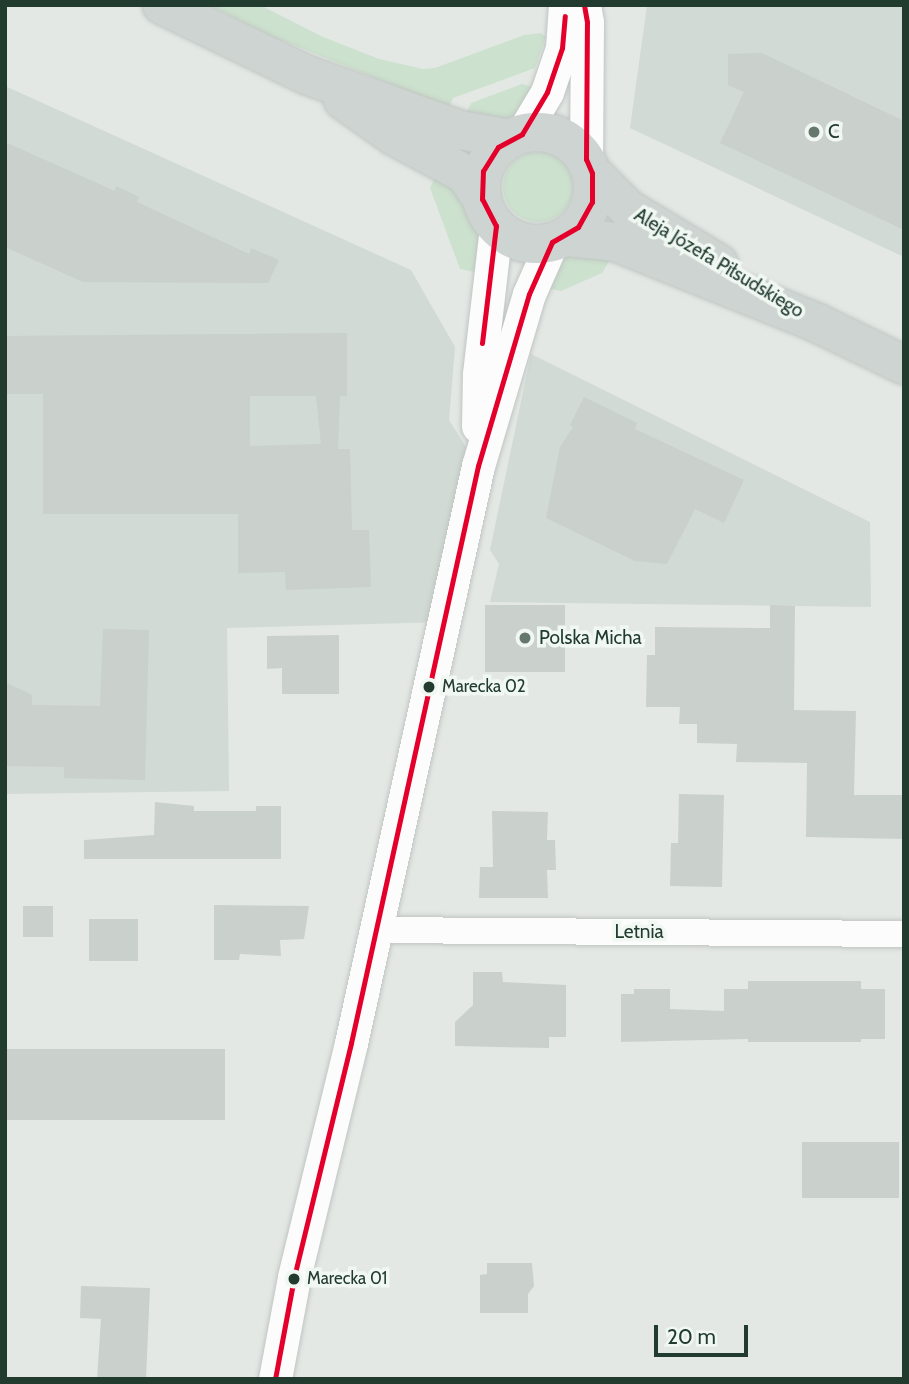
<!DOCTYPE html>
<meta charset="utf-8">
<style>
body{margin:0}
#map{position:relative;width:909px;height:1384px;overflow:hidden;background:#e3e8e5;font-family:Cabin,sans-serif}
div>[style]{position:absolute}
.built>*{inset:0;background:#d1dad4}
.green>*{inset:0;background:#cce1ce}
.round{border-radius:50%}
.building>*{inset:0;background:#cad0cc;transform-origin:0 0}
.roads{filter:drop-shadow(0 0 2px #c0c5c2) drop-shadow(0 0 2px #c0c5c2)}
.minor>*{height:26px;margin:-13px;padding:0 13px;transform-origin:13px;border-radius:13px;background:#fbfcfb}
.tertiary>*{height:33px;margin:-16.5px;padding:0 16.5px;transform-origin:16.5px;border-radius:16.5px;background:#fbfcfb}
.primary>*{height:38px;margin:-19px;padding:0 19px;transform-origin:19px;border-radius:19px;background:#cdd4d1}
.primary>.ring{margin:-19px;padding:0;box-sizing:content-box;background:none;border:38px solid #cdd4d1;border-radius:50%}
.bus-1>*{height:5px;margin:-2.5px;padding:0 2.5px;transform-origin:2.5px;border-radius:2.5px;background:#e4002b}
.dots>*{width:19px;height:19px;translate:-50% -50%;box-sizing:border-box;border:4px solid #f1f8f3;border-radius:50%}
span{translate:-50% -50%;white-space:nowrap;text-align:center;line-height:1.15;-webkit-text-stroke:7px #f1f8f3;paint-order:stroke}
.bus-label{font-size:17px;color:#213b2e}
.left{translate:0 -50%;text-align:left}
.poi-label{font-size:19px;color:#213b2e}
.street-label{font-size:19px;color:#213b2e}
.frame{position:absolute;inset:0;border:7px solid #213b2e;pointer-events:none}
.scale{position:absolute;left:654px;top:1325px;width:94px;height:32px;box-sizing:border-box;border:4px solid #213b2e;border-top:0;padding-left:9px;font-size:21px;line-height:24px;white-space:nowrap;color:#213b2e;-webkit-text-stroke:5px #f1f8f3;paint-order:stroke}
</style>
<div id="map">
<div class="built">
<div style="clip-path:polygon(647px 5px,904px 5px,904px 257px,630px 128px)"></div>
<div style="clip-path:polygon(5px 86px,411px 270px,455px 347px,449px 420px,478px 466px,443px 622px,227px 628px,229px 791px,5px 794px)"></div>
<div style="clip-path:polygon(531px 354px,870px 522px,871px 607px,490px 602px,499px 564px,490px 550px)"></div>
</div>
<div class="green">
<div style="clip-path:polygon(210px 5px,260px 5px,321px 36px,379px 59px,423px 69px,435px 68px,524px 35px,541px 33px,546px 37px,535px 68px,453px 98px,447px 111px,400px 88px,271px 36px)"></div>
<div style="clip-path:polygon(522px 84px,538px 88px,521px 113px,510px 120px,464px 118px,471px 103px)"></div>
<div class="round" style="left:503px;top:152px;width:70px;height:70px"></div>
<div style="clip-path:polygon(438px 171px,462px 189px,482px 233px,479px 273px,460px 269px,430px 188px)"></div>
<div style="clip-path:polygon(576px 252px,613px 255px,602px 273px,561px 291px,541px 287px,560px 258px)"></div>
</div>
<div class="building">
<div style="clip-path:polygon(762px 53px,904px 121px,904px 230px,720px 143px,744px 92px,728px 85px,728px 54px)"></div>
<div style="clip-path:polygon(5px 142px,115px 191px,116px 186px,139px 197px,137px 202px,249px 254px,251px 248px,279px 260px,268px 283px,83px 282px,5px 247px)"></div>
<div style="clip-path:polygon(evenodd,347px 333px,347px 396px,340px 396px,338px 449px,350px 449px,352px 530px,369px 530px,371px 587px,286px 590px,285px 572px,238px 573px,238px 514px,43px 514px,43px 394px,5px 394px,5px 336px,347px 333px,250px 396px,316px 396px,321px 444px,250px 446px,250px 396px)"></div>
<div style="clip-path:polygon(584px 397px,637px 423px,635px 429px,744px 480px,724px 523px,695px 509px,667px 564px,635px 561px,546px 518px,560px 447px,573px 427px,570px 425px)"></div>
<div style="left:485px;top:605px;width:80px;height:67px"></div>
<div style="clip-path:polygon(770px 605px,795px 606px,794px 710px,856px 711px,854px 795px,904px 795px,904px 839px,806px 837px,807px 763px,736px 762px,737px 744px,697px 743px,697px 724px,679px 724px,680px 707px,646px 707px,647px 655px,655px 655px,655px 627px,770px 628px)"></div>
<div style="clip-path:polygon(103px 629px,149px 630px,145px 780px,64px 778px,64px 767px,5px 766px,5px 682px,32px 695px,32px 705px,100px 706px)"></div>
<div style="clip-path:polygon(339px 635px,339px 694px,282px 694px,282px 668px,267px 669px,267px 636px)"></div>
<div style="clip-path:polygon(679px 794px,724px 795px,722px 887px,670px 886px,671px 843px,678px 843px)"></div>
<div style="clip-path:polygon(155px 802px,194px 806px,194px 811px,256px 811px,256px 806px,281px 806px,281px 859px,84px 859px,84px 840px,154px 835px)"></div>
<div style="clip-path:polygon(492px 811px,548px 812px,547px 840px,555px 840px,556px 870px,547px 870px,548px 898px,479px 898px,480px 867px,493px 867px)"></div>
<div style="clip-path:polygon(214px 905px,309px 906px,304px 939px,280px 940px,281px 956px,240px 954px,239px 960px,214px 960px)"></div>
<div style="left:23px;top:906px;width:30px;height:31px"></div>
<div style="left:89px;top:919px;width:49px;height:42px"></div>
<div style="clip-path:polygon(473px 972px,502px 972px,503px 982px,566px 985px,566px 1037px,549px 1037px,549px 1048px,455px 1046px,455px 1022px,473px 1005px)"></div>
<div style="clip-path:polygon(748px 981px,861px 981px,861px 989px,885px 989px,885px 1039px,861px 1039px,861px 1042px,748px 1042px,748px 1039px,621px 1042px,621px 994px,634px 994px,634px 989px,670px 989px,670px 1009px,724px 1011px,724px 989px,748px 989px)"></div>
<div style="left:5px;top:1049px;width:220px;height:71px"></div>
<div style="left:899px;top:1142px;width:56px;height:97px;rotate:90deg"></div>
<div style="clip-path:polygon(487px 1263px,532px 1263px,534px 1286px,528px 1294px,528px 1313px,480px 1313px,480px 1275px,487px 1274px)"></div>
<div style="clip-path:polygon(81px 1286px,150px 1288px,146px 1379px,97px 1379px,101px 1319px,80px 1318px)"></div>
</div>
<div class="roads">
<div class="minor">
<div style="left:375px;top:930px;width:529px;rotate:0.43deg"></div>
</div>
<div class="tertiary">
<div style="left:584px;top:5px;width:17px;rotate:80deg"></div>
<div style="left:587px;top:22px;width:137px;rotate:90.4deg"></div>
<div style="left:522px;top:134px;width:49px;rotate:-59.2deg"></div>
<div style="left:547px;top:92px;width:46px;rotate:-71.2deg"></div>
<div style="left:562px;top:48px;width:43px;rotate:-86deg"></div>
<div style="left:478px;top:426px;width:52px;rotate:-88.9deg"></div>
<div style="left:479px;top:374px;width:149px;rotate:-83.4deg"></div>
<div style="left:275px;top:1379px;width:104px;rotate:-79.4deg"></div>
<div style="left:294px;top:1277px;width:241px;rotate:-76.3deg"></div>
<div style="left:351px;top:1043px;width:591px;rotate:-77.59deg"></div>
<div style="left:478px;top:466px;width:179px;rotate:-73.5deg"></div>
<div style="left:529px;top:294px;width:57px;rotate:-66.1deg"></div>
</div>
<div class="primary">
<div style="left:162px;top:5px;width:161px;rotate:25.8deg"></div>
<div style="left:307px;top:75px;width:163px;rotate:19.8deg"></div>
<div style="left:460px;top:130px;width:50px;rotate:10.4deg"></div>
<div style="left:343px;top:100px;width:62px;rotate:35.2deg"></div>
<div style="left:394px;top:136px;width:81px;rotate:28.2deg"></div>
<div style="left:465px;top:174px;width:30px;rotate:56deg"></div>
<div class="ring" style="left:481px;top:132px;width:74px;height:74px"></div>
<div style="left:592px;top:173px;width:51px;rotate:45deg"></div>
<div style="left:628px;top:209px;width:106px;rotate:31.1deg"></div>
<div style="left:567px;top:237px;width:49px;rotate:5.8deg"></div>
<div style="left:616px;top:242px;width:217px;rotate:21.9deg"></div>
<div style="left:817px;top:323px;width:97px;rotate:25.8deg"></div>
</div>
</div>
<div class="bus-1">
<div style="left:482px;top:343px;width:118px;rotate:-83.2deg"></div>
<div style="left:496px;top:226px;width:30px;rotate:-117deg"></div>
<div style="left:482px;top:199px;width:28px;rotate:-88deg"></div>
<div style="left:483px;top:171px;width:28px;rotate:-58deg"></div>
<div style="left:498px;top:147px;width:27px;rotate:-28deg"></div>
<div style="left:522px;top:134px;width:49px;rotate:-59.2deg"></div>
<div style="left:547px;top:92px;width:46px;rotate:-71.2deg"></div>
<div style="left:562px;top:48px;width:32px;rotate:-85deg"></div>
<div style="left:275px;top:1379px;width:104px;rotate:-79.4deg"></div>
<div style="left:294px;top:1277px;width:241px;rotate:-76.3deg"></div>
<div style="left:351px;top:1043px;width:591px;rotate:-77.59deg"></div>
<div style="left:478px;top:466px;width:179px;rotate:-73.5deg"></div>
<div style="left:529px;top:294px;width:57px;rotate:-66.1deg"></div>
<div style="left:552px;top:242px;width:30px;rotate:-30deg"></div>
<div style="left:578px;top:227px;width:29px;rotate:-61deg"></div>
<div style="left:592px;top:202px;width:29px;rotate:-90deg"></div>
<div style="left:592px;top:173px;width:15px;rotate:-113deg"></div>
<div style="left:586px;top:159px;width:137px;rotate:-89.6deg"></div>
<div style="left:587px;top:22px;width:17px;rotate:-100deg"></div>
</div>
<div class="dots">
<div style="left:814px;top:132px;background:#65786e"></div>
<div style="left:525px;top:638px;background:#65786e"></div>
<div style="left:429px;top:687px;background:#213b2e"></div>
<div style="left:294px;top:1279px;background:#213b2e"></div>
</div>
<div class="bus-label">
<span class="left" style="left:442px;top:687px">Marecka 02</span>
<span class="left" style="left:307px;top:1279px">Marecka 01</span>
</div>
<div class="poi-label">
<span class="left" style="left:828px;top:132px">C</span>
<span class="left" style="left:539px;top:638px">Polska Micha</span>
</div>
<div class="street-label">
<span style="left:719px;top:263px;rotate:31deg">Aleja Józefa Piłsudskiego</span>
<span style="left:639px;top:932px">Letnia</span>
</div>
<div class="frame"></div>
<div class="scale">20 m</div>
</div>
